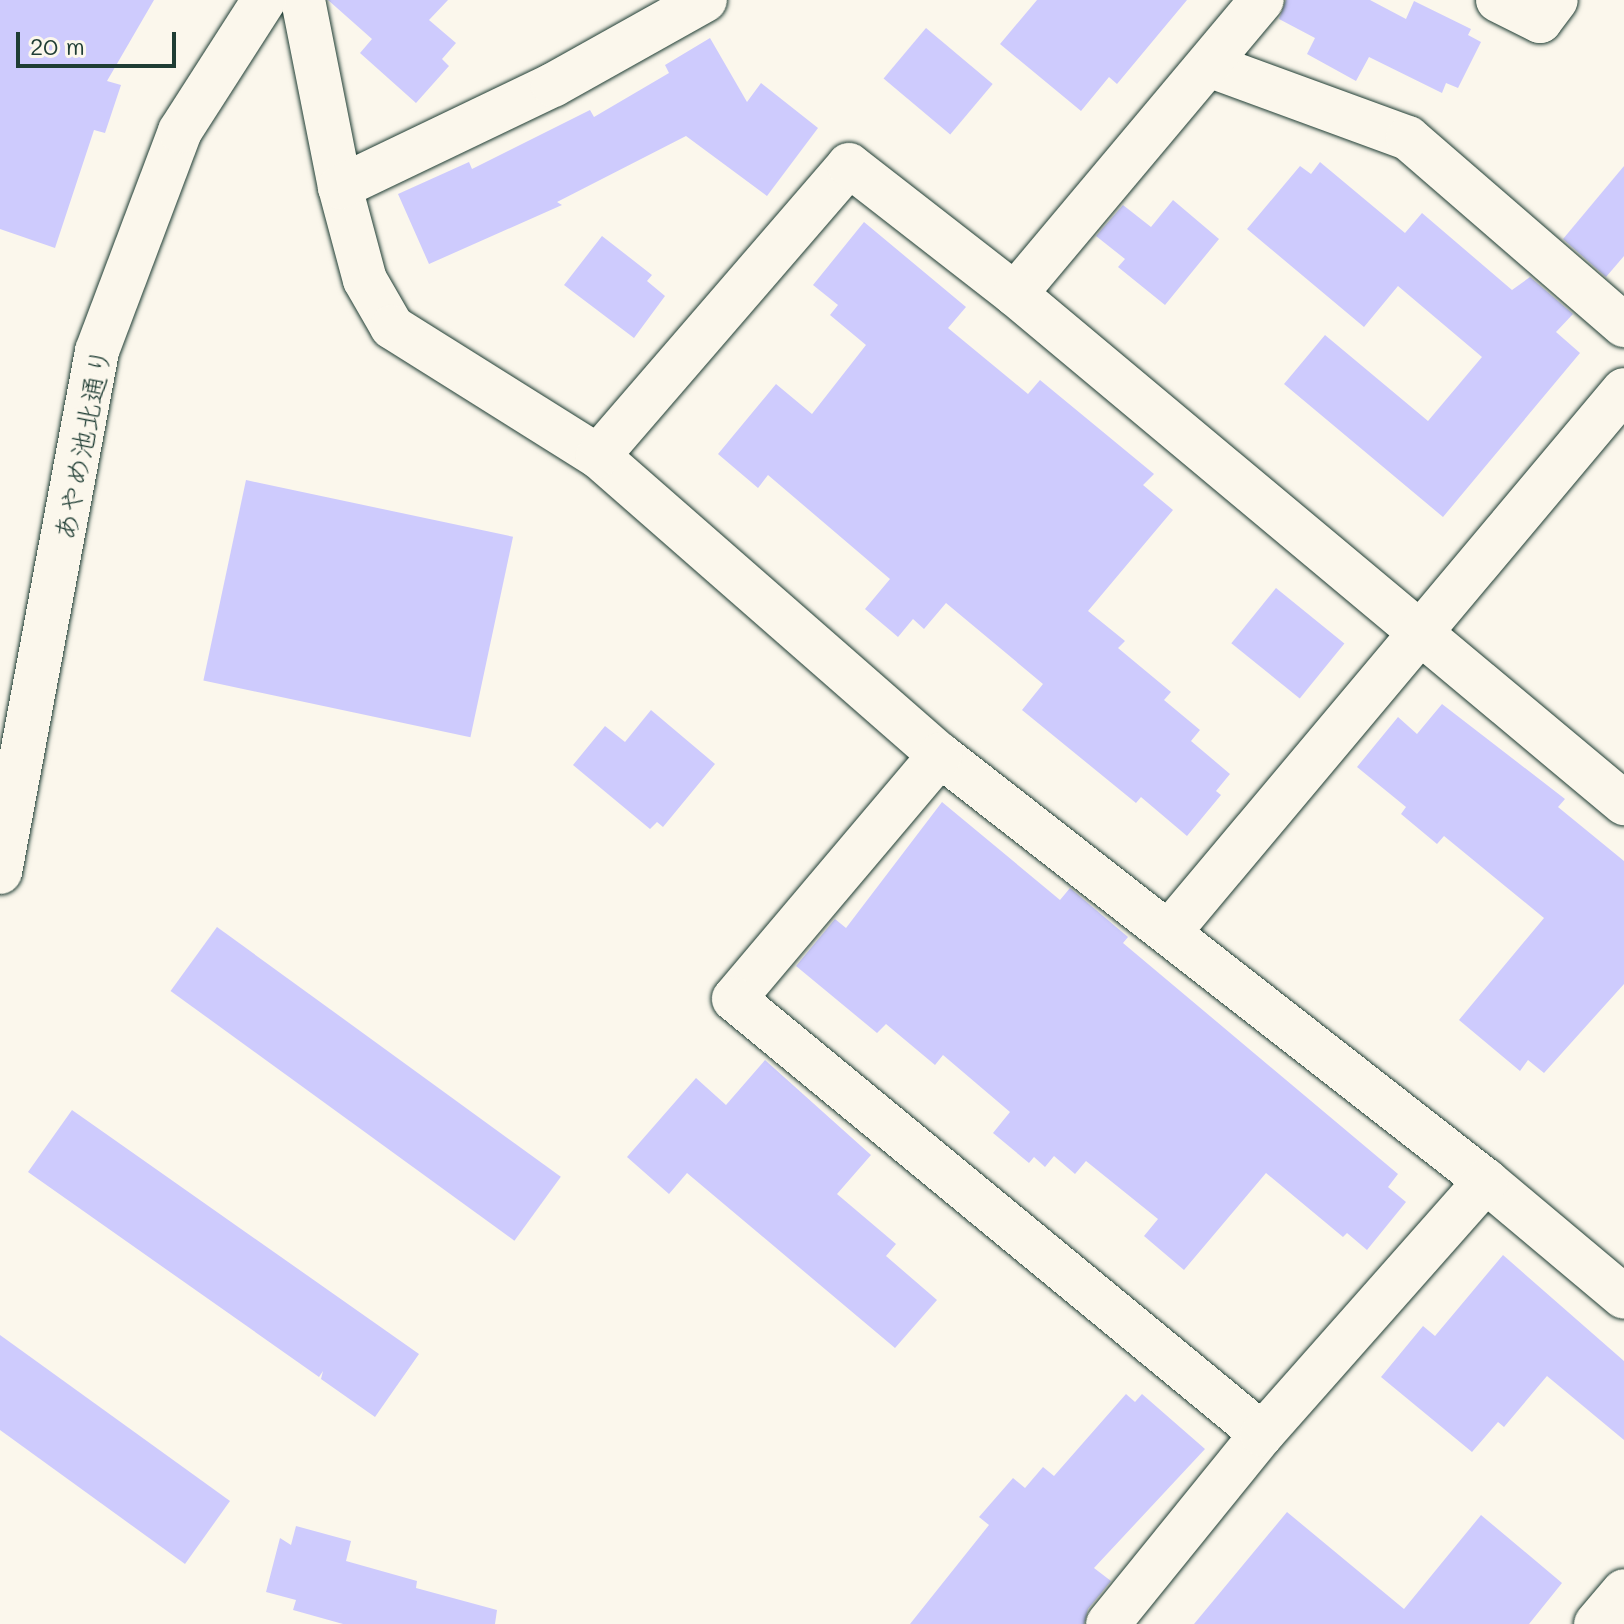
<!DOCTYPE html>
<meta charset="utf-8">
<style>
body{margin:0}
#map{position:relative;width:1624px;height:1624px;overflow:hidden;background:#fbf7ec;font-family:Mali,"Klee One",sans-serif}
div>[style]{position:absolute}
.building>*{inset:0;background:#cecbfd;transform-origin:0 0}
.roads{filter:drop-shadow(0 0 2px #1f3d34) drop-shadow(0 0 2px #1f3d34)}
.minor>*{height:44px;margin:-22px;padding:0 22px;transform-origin:22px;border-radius:22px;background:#fbf7ec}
.tertiary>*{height:44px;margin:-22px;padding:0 22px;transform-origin:22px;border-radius:22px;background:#fbf7ec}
span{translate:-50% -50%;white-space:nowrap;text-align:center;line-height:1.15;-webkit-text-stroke:7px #fbf7ec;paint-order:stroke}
.street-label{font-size:28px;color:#1f3d34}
.scale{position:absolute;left:16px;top:32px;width:160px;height:36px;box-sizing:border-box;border:4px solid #1f3d34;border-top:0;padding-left:10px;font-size:24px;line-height:28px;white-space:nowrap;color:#1f3d34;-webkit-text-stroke:6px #fbf7ec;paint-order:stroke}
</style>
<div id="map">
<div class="building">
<div style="clip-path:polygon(0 0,154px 0,107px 81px,121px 85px,105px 133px,94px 130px,55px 248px,0 229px)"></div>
<div style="clip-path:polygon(328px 0,448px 0,429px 20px,456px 43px,442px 59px,449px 66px,416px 103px,360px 53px,372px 39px)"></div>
<div style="clip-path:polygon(1037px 0,1187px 0,1117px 84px,1109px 77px,1081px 111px,1000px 44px)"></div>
<div style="clip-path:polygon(1286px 0,1370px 0,1406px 19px,1414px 1px,1471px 29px,1468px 35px,1481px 42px,1458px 88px,1446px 83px,1442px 93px,1369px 57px,1356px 81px,1307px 54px,1315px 38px,1279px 19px)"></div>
<div style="left:926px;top:28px;width:87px;height:66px;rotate:40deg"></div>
<div style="clip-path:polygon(710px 38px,747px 102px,761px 83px,818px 128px,767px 196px,686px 136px,557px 202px,562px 205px,429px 264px,398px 194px,469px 162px,472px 169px,590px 110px,594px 117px,669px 73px,665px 65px)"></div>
<div style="clip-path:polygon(1320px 162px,1405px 233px,1422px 213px,1512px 290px,1530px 277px,1573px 314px,1556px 332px,1580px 353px,1443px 517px,1284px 384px,1325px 335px,1428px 421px,1482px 357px,1398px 286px,1364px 327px,1247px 229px,1300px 166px,1311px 174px)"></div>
<div style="clip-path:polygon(1624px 166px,1624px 256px,1606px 277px,1563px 239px)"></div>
<div style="clip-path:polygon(1173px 200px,1219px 239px,1165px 305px,1118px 267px,1125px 259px,1096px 236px,1123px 205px,1151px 227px)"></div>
<div style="clip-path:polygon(864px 222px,966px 307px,948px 328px,1028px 394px,1040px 380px,1154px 474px,1143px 485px,1173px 510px,1088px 611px,1125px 641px,1118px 648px,1171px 692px,1164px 700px,1200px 730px,1191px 741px,1230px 774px,1216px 791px,1221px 795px,1187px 836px,1141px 797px,1136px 803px,1022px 710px,1043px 684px,946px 603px,924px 629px,913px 619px,898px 637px,865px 609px,890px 579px,768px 475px,758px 488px,718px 454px,776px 384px,812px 414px,866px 345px,830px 315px,838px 305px,813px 285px)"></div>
<div style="clip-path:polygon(602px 236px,652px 275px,647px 281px,665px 296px,634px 338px,564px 285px)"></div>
<div style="left:246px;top:480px;width:273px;height:205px;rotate:12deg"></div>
<div style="left:1276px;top:588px;width:88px;height:71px;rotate:39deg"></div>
<div style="clip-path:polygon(1442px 704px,1565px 799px,1558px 807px,1624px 861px,1624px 984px,1544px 1073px,1528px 1060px,1520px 1071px,1459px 1020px,1544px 918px,1444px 836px,1437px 844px,1401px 814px,1406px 807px,1357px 767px,1398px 717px,1417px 734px)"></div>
<div style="clip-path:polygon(651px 710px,715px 764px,663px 827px,657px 822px,650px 829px,573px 765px,605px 726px,625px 742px)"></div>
<div style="clip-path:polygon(942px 802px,1060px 900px,1070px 888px,1128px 937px,1123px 943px,1398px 1174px,1388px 1187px,1406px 1202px,1367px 1250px,1347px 1233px,1343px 1237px,1266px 1173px,1184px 1270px,1144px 1236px,1158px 1219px,1086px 1161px,1075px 1174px,1054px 1156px,1045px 1167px,1034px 1157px,1029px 1163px,993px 1133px,1010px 1112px,943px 1055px,935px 1065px,886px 1024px,877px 1033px,796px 966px,835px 919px,846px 928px)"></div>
<div style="left:217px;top:927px;width:425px;height:79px;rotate:36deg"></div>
<div style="clip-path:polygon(765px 1060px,871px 1155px,837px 1194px,896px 1244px,886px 1256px,937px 1300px,895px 1348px,687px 1173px,669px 1194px,627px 1157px,696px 1078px,726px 1105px)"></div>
<div style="clip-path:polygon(72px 1110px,419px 1354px,375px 1417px,321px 1379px,323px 1371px,319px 1377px,28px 1172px)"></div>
<div style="clip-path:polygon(1503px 1255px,1624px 1361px,1624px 1440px,1547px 1376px,1504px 1427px,1498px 1422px,1472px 1452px,1381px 1377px,1423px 1326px,1435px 1336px)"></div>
<div style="clip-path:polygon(0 1335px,230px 1501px,185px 1564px,0 1430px)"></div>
<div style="clip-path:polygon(1126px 1394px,1135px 1402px,1142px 1394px,1205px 1449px,1094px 1568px,1111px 1581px,1088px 1609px,1084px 1624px,910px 1624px,989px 1525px,979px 1517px,1013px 1478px,1025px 1488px,1043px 1467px,1054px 1476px)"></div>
<div style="clip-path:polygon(1287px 1512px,1404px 1609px,1481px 1515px,1562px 1583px,1529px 1624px,1194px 1624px)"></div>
<div style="clip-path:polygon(296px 1526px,351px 1541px,346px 1561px,417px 1581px,416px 1588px,497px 1610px,495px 1624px,343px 1624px,293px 1610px,296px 1600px,266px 1592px,280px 1538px,291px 1545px)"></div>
</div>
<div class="roads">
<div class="minor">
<div style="left:303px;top:0;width:191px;rotate:78.8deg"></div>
<div style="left:340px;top:187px;width:96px;rotate:75deg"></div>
<div style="left:365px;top:280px;width:54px;rotate:60.1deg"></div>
<div style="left:392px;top:327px;width:243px;rotate:32.1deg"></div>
<div style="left:598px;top:456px;width:454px;rotate:41.2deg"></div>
<div style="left:940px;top:755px;width:693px;rotate:37.96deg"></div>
<div style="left:1486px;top:1181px;width:180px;rotate:40deg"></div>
<div style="left:1498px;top:0;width:47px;rotate:26.6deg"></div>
<div style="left:1540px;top:21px;width:26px;rotate:-53deg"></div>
<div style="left:1211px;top:66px;width:210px;rotate:20.1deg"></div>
<div style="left:1408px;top:138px;width:286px;rotate:40.9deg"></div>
<div style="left:340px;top:187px;width:236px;rotate:-25.6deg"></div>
<div style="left:553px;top:85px;width:174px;rotate:-29.2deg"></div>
<div style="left:1015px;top:294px;width:384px;rotate:-50deg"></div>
<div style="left:598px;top:456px;width:384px;rotate:-49.2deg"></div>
<div style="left:849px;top:165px;width:210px;rotate:37.9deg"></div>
<div style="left:1015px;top:294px;width:794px;rotate:39.89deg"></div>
<div style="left:940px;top:755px;width:319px;rotate:130.2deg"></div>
<div style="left:734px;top:999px;width:684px;rotate:39.48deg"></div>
<div style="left:1170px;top:931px;width:706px;rotate:-50deg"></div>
<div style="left:1108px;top:1624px;width:245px;rotate:-51deg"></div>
<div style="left:1262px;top:1434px;width:338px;rotate:-48.5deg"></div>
<div style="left:1596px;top:1624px;width:43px;rotate:-49.7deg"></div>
</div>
<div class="tertiary">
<div style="left:0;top:872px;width:530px;rotate:-79.45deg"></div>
<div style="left:97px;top:351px;width:235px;rotate:-69.3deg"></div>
<div style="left:180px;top:131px;width:156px;rotate:-57.3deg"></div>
</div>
</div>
<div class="street-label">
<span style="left:82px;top:444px;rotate:-79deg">あやめ池北通り</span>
</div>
<div class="scale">20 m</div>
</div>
